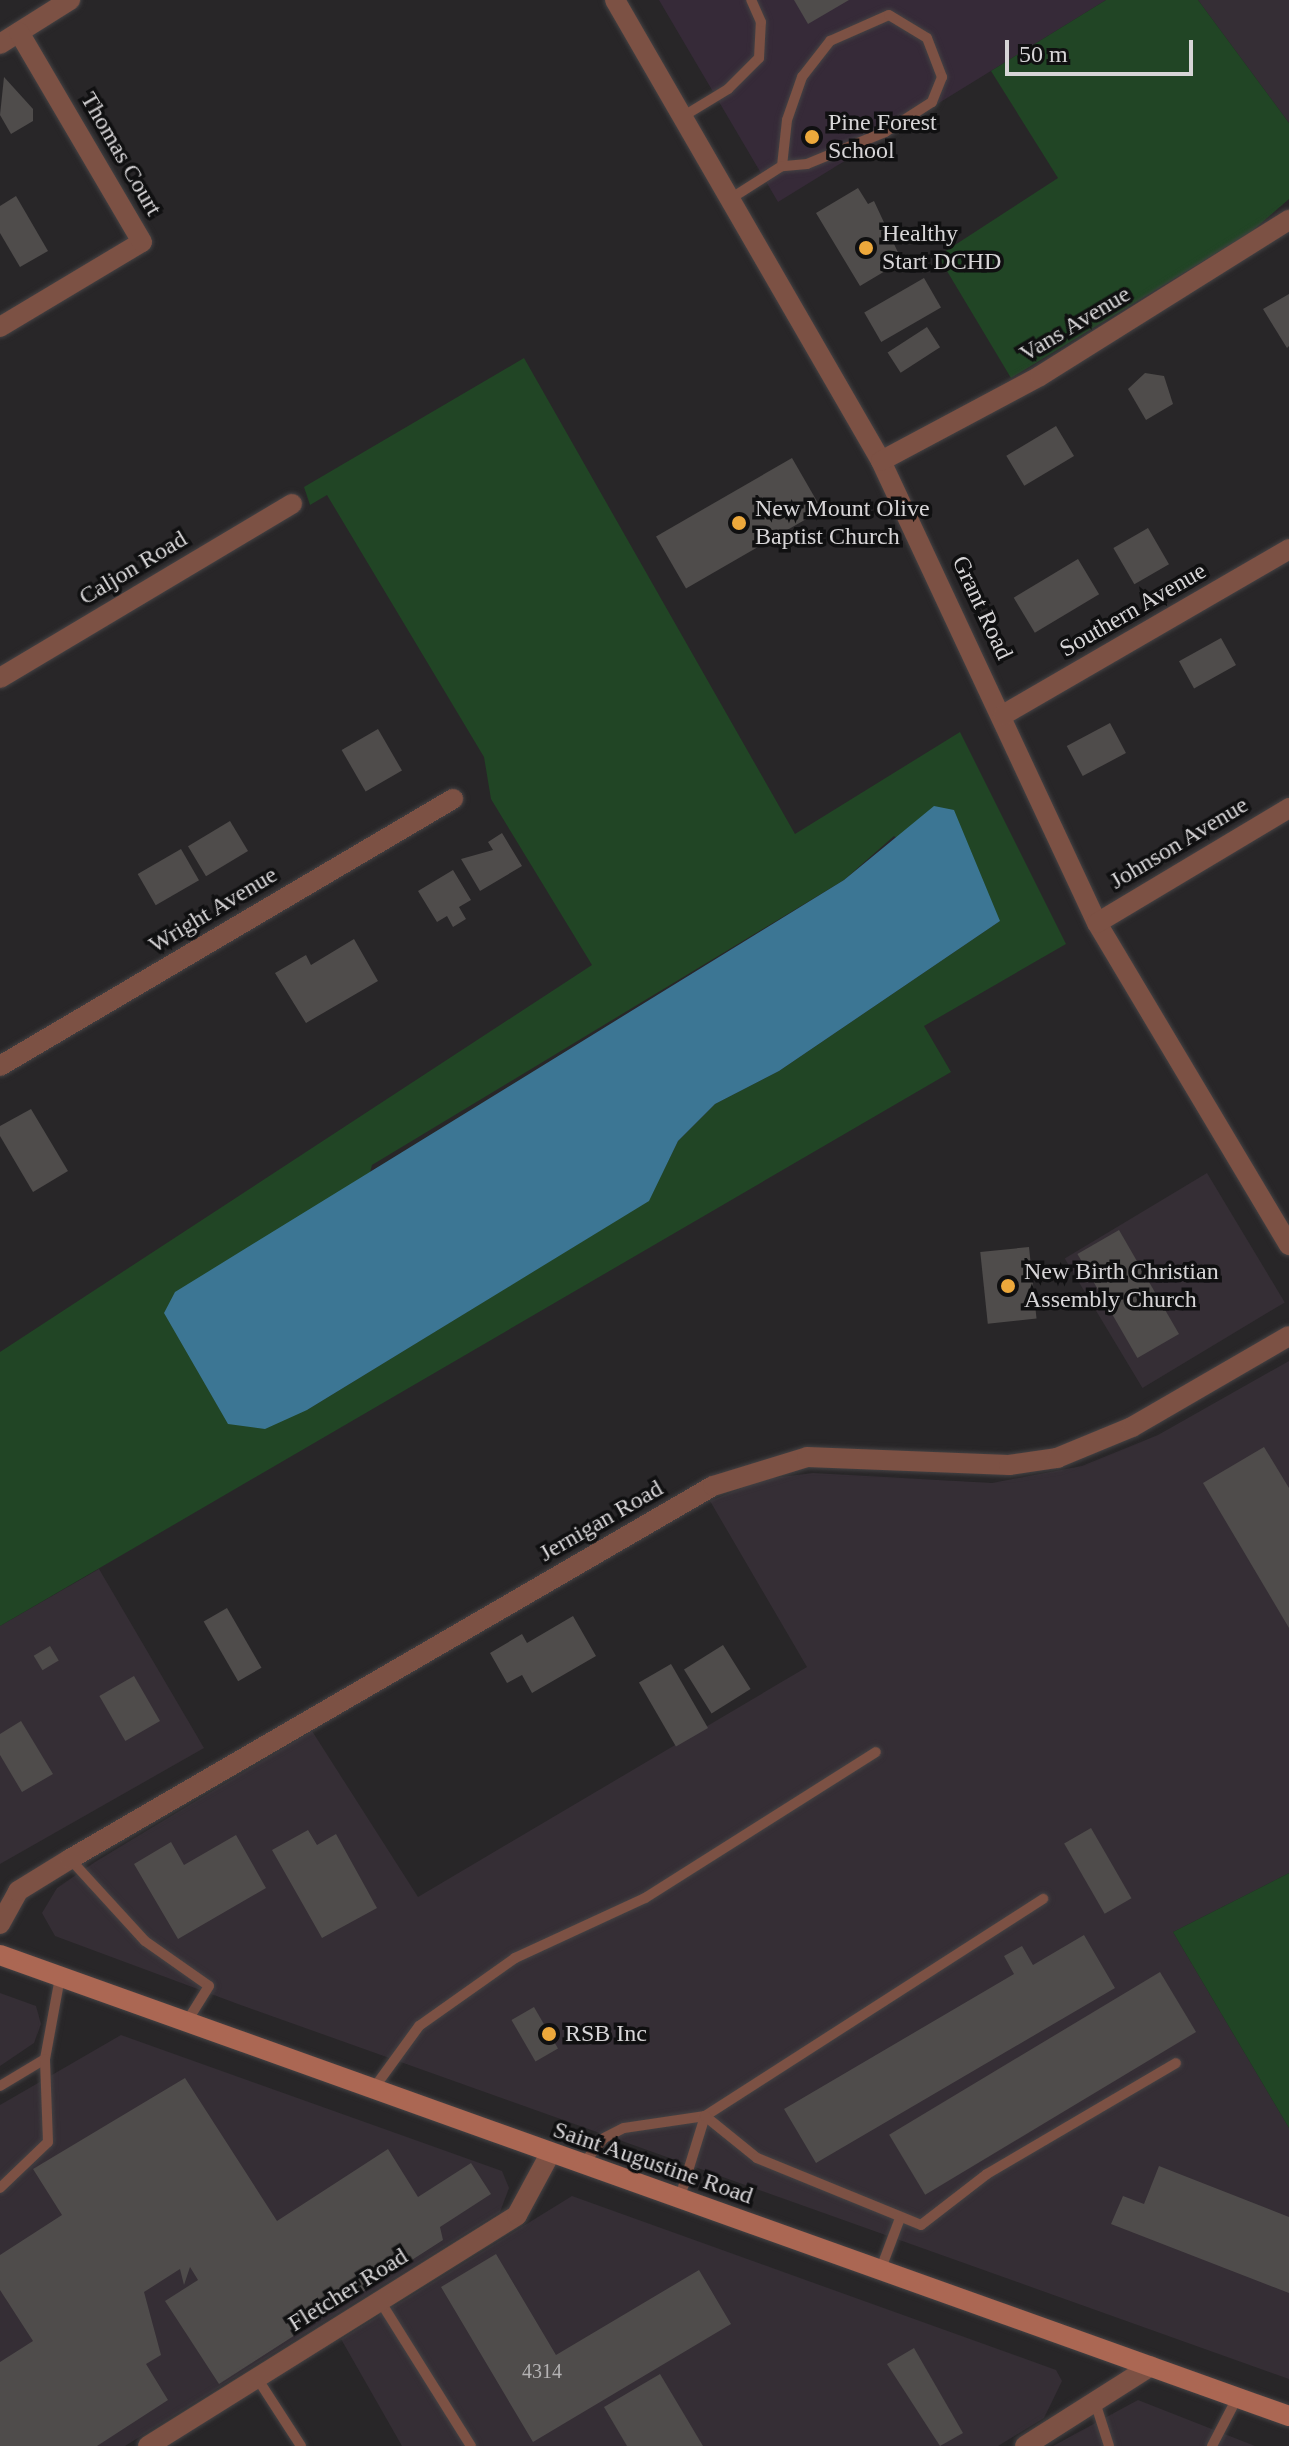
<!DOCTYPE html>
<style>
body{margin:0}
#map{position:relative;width:1289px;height:2446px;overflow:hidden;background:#282628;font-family:"Times New Roman",serif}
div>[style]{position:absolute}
.built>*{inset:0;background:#352e35;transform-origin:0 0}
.education>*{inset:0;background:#362a38}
.green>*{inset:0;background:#214525}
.water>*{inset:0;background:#3c7694}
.building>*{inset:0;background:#4f4c4b;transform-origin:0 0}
.roads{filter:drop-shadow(0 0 2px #444244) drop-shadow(0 0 2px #444244)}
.service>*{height:10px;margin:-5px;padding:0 5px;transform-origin:5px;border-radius:5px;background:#7c5144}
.minor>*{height:20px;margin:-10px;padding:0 10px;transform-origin:10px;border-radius:10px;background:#7c5144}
.secondary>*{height:20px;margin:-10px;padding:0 10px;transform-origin:10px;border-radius:10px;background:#ab6753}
.dots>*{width:22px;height:22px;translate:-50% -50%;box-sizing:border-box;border:4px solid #101011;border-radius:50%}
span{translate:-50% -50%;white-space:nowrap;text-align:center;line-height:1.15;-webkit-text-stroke:7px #101011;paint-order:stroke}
.number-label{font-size:20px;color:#b5b3b4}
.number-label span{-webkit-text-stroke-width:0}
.poi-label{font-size:24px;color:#d7d5d7}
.left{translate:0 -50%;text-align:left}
.street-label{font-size:24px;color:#d7d5d7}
.scale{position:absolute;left:1005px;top:40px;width:188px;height:36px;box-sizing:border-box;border:4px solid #d7d5d7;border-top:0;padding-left:10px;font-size:24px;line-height:28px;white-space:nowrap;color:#d7d5d7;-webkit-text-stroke:6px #101011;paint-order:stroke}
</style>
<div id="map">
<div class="built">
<div style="clip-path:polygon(1198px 0,1289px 0,1289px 123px)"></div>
<div style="left:1207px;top:1173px;width:151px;height:166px;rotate:59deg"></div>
<div style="clip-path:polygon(1289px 1361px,1289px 1873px,1173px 1932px,1289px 2128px,1289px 2379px,238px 2004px,55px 1936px,42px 1913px,57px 1888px,95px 1862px,312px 1731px,418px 1897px,807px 1667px,710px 1501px,764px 1479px,813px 1473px,992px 1483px,1082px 1466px,1158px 1435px)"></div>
<div style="clip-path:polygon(99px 1569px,204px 1748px,0 1864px,0 1626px)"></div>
<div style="clip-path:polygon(0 1993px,36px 2006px,41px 2024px,34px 2043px,0 2066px)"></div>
<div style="clip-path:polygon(121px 2035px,502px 2171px,509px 2188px,500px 2212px,125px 2446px,0 2446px,0 2105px)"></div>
<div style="clip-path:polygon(572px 2196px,1056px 2370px,1062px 2381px,1044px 2418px,998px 2446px,402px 2446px,341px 2339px)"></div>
<div style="clip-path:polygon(1138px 2400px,1255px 2446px,1053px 2446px)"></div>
</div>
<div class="education">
<div style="clip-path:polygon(659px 0,1106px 0,778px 202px)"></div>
</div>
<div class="green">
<div style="clip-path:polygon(1106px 0,1198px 0,1289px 123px,1289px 199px,1251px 232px,1011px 378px,938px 256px,1058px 178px,991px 71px)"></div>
<div style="clip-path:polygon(evenodd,524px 358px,795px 834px,960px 732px,1066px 944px,924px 1026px,951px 1072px,0 1626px,0 1352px,592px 965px,491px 799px,484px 757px,327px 495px,310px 505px,304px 487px,524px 358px,894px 836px,1000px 921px,779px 1071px,715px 1104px,678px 1141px,648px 1201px,307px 1410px,372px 1165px,844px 880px,894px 836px)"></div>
<div style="clip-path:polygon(1289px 1873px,1289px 2128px,1173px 1932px)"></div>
</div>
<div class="water">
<div style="clip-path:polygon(934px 806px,954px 810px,1000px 921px,779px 1071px,715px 1104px,678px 1141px,649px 1201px,307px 1410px,265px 1429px,228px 1424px,164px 1313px,175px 1292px,844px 880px)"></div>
</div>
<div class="building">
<div style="clip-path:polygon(794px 0,849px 0,808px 24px)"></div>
<div style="clip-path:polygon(4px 77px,33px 109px,33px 121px,11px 134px,0 115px)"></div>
<div style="clip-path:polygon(858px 188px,868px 204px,874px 201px,902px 261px,860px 286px,816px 213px)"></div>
<div style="clip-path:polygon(16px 196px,48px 251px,20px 267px,0 233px,0 206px)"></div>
<div style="left:924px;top:278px;width:34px;height:69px;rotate:60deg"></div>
<div style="clip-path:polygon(1289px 294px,1289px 346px,1287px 348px,1263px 309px)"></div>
<div style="left:927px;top:327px;width:24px;height:47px;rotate:57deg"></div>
<div style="clip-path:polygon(1145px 373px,1164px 376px,1173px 404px,1146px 420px,1128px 389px)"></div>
<div style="left:1056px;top:426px;width:35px;height:58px;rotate:59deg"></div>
<div style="left:792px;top:458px;width:60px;height:157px;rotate:60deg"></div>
<div style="left:1148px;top:528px;width:42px;height:40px;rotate:60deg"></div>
<div style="left:1078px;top:559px;width:41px;height:75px;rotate:59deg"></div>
<div style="left:1221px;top:638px;width:31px;height:48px;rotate:61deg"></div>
<div style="left:1110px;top:723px;width:34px;height:49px;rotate:62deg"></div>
<div style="left:378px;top:729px;width:48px;height:42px;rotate:60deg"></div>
<div style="left:230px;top:821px;width:35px;height:49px;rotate:59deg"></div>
<div style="clip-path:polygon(502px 833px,522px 866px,480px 891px,461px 859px,493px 850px,488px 842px)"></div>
<div style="left:181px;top:849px;width:36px;height:50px;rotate:60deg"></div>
<div style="clip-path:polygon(453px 870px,471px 900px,459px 907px,466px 919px,453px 927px,447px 916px,437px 922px,418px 891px)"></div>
<div style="clip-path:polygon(354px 939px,378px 981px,306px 1023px,275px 973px,306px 955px,311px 965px)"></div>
<div style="clip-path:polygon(31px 1109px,68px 1171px,33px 1192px,0 1136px,0 1126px)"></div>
<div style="left:1119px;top:1230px;width:120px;height:48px;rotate:60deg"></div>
<div style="left:1029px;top:1247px;width:72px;height:49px;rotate:84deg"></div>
<div style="clip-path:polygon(1264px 1447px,1289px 1488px,1289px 1628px,1203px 1483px)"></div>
<div style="left:227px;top:1608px;width:69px;height:27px;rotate:60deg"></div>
<div style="clip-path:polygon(573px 1616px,596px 1656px,532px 1693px,522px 1675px,507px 1683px,490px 1653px,522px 1634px,527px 1643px)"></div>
<div style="left:723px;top:1645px;width:52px;height:46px;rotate:58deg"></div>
<div style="left:50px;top:1646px;width:17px;height:19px;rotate:59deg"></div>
<div style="left:671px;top:1664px;width:74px;height:37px;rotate:60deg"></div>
<div style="left:134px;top:1676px;width:52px;height:40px;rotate:60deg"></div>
<div style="clip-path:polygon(21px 1721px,53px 1774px,22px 1792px,0 1755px,0 1734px)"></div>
<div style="left:1091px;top:1828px;width:81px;height:31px;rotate:60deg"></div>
<div style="clip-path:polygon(308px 1830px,317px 1845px,336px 1834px,377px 1908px,322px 1938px,272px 1850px)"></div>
<div style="clip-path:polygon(236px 1835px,266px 1888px,178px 1939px,134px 1864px,171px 1842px,184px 1865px)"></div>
<div style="clip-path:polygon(1084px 1935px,1115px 1988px,816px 2163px,784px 2109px,1014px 1974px,1004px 1956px,1022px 1946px,1033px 1965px)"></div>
<div style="left:1160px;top:1972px;width:70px;height:316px;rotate:59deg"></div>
<div style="left:534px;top:2007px;width:48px;height:26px;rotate:60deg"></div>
<div style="clip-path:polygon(185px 2078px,277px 2221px,388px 2149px,418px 2197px,471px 2163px,491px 2194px,440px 2227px,443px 2240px,219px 2384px,165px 2301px,198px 2280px,190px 2267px,184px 2285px,180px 2269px,144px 2292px,161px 2355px,146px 2364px,168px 2400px,97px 2446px,0 2446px,0 2362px,33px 2341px,0 2290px,0 2255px,62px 2215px,33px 2169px)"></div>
<div style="clip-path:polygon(1159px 2166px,1289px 2217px,1289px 2293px,1111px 2224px,1123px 2196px,1144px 2204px)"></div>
<div style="clip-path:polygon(496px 2254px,556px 2355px,699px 2270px,731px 2324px,533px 2442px,441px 2287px)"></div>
<div style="clip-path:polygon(914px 2348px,963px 2433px,940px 2446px,887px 2364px)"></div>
<div style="clip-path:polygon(660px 2374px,703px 2446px,627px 2446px,604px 2407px)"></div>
</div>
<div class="roads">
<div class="service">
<div style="left:682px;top:117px;width:54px;rotate:-31.3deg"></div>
<div style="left:728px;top:89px;width:44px;rotate:-45deg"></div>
<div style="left:759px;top:58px;width:36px;rotate:-87deg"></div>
<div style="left:761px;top:22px;width:24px;rotate:-114deg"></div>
<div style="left:730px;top:199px;width:62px;rotate:-32.4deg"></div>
<div style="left:782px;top:166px;width:46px;rotate:-83.8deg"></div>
<div style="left:787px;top:120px;width:46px;rotate:-70.8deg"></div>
<div style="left:802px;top:77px;width:46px;rotate:-52.1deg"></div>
<div style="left:830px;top:41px;width:64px;rotate:-23.8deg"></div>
<div style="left:889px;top:15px;width:44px;rotate:31.2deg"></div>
<div style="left:927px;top:38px;width:42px;rotate:69deg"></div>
<div style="left:942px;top:77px;width:27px;rotate:112deg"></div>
<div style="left:932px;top:102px;width:56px;rotate:147.4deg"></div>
<div style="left:885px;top:132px;width:84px;rotate:157.7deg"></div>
<div style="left:807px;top:164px;width:25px;rotate:175deg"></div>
<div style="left:70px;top:1859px;width:111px;rotate:47.6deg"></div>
<div style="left:145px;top:1941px;width:78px;rotate:35.1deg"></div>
<div style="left:209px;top:1986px;width:44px;rotate:121.9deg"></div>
<div style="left:0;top:2086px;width:52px;rotate:-31deg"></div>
<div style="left:45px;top:2059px;width:83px;rotate:-79.6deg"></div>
<div style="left:374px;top:2088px;width:77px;rotate:-54deg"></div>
<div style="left:419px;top:2026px;width:118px;rotate:-35.3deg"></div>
<div style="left:515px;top:1958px;width:143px;rotate:-24.8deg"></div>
<div style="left:645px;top:1898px;width:273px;rotate:-32.3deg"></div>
<div style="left:583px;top:2164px;width:33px;rotate:-51deg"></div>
<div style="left:604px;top:2138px;width:22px;rotate:-27deg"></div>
<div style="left:624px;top:2128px;width:82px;rotate:-8.4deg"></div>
<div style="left:705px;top:2116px;width:402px;rotate:-32.7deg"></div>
<div style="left:0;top:2188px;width:66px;rotate:-43.8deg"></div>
<div style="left:48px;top:2142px;width:83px;rotate:-92.1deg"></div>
<div style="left:679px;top:2200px;width:88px;rotate:-72.8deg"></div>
<div style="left:705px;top:2116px;width:67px;rotate:38.9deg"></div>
<div style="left:757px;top:2158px;width:177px;rotate:22.2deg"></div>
<div style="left:921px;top:2225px;width:83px;rotate:-37.7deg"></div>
<div style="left:987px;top:2174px;width:219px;rotate:-30.4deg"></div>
<div style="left:880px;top:2271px;width:57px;rotate:-69.3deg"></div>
<div style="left:380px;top:2301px;width:171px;rotate:57.9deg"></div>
<div style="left:257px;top:2378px;width:81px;rotate:57.1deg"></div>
<div style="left:1095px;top:2402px;width:46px;rotate:72.3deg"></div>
<div style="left:1212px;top:2446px;width:54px;rotate:-62.5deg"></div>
</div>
<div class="minor">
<div style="left:615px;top:0;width:532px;rotate:60.01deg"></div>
<div style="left:881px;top:461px;width:510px;rotate:64.94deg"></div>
<div style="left:1097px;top:923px;width:375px;rotate:59.2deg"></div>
<div style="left:0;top:44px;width:83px;rotate:-32.2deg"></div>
<div style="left:0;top:327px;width:165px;rotate:-30.9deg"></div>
<div style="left:142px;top:242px;width:243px;rotate:-120.4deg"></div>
<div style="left:881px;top:461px;width:180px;rotate:-28.1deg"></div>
<div style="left:1040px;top:376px;width:294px;rotate:-32.1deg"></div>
<div style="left:0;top:678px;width:340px;rotate:-30.8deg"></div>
<div style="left:1003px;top:715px;width:331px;rotate:-30.1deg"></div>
<div style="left:1097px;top:923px;width:224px;rotate:-30.9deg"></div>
<div style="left:0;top:1066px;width:526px;rotate:-30.52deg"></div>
<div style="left:0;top:1924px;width:38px;rotate:-61deg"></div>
<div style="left:18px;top:1891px;width:61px;rotate:-31.6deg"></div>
<div style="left:70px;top:1859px;width:743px;rotate:-30.12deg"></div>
<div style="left:713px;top:1486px;width:98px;rotate:-17.1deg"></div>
<div style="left:807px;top:1457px;width:202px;rotate:2.3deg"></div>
<div style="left:1009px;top:1465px;width:49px;rotate:-8.3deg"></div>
<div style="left:1057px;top:1458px;width:81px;rotate:-22.5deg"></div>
<div style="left:1132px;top:1427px;width:181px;rotate:-30.1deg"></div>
<div style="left:148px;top:2446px;width:435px;rotate:-32deg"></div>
<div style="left:517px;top:2215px;width:69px;rotate:-61.6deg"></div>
<div style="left:1025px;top:2446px;width:149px;rotate:-32.4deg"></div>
</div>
<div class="secondary">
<div style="left:0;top:1955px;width:1369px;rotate:19.68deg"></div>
</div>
</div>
<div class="dots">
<div style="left:812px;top:137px;background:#eda83b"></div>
<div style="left:866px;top:248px;background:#eda83b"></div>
<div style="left:739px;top:523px;background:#eda83b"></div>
<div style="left:1008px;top:1286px;background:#eda83b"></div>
<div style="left:549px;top:2034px;background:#eda83b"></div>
</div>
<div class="number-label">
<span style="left:542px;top:2371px">4314</span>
</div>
<div class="poi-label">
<span class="left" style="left:828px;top:137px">Pine Forest<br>School</span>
<span class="left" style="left:882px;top:248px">Healthy<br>Start DCHD</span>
<span class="left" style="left:755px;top:523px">New Mount Olive<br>Baptist Church</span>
<span class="left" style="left:1024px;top:1286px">New Birth Christian<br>Assembly Church</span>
<span class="left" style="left:565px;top:2034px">RSB Inc</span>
</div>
<div class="street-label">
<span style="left:121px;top:154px;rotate:60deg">Thomas Court</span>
<span style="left:1075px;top:324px;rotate:-31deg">Vans Avenue</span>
<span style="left:133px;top:568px;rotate:-31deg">Caljon Road</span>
<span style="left:982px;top:608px;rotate:65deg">Grant Road</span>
<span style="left:1133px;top:610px;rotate:-30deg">Southern Avenue</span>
<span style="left:1179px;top:843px;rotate:-31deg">Johnson Avenue</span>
<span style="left:213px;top:910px;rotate:-31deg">Wright Avenue</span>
<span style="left:601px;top:1521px;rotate:-30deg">Jernigan Road</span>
<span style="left:653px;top:2163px;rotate:19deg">Saint Augustine Road</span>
<span style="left:348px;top:2290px;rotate:-32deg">Fletcher Road</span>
</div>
<div class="scale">50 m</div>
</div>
